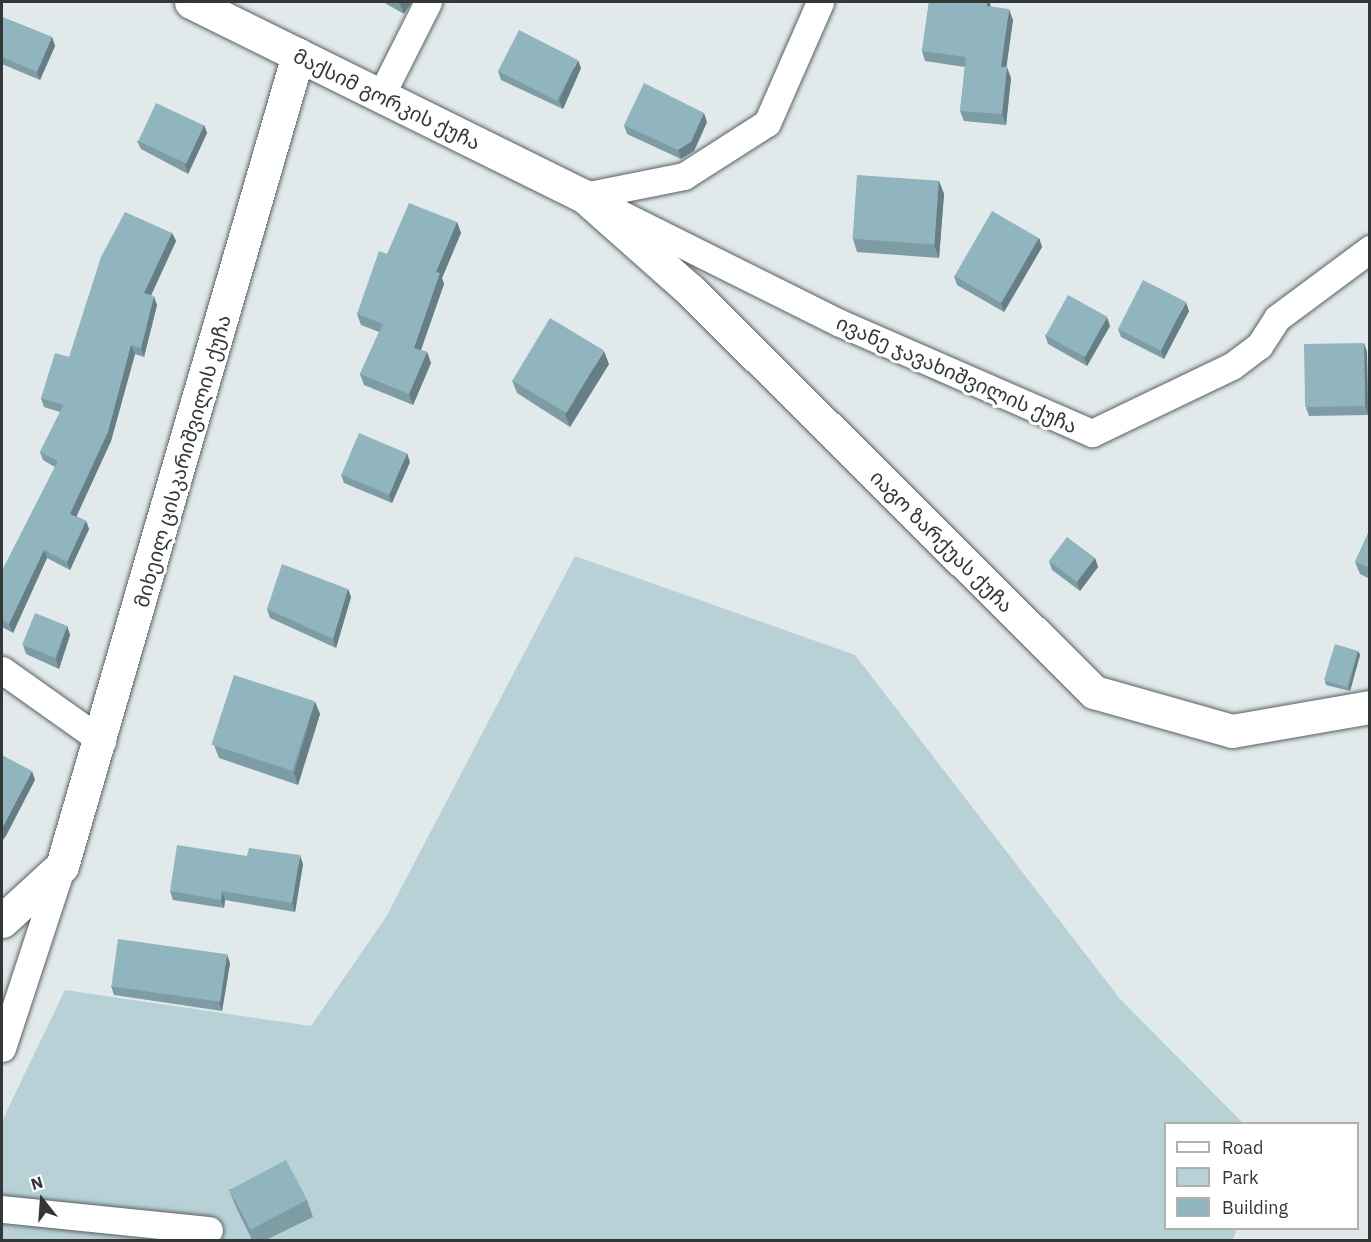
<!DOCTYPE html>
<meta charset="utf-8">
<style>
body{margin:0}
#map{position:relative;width:1371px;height:1242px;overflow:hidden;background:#e1e9eb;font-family:"IBM Plex Sans","Noto Sans Georgian",sans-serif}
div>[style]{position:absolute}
.green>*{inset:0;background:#b8d1d7}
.roads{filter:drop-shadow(0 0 2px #5a6163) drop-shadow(0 0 2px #5a6163)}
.street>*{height:27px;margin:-13.5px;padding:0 13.5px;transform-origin:13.5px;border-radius:13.5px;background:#fff}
.secondary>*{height:33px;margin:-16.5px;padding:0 16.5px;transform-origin:16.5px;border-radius:16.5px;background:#fff}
.wall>*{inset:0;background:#7d9ca3}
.shaded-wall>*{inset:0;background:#667f85}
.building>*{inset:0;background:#91b5be;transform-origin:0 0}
span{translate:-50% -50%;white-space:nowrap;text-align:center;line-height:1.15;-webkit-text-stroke:6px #fff;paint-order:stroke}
.street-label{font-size:20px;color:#343738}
.frame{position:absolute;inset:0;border:3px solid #343738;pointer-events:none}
.legend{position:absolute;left:1164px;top:1122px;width:195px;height:108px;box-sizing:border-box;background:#fff;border:2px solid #aeafaf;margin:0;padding:8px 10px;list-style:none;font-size:18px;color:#343738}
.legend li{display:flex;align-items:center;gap:12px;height:30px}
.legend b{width:30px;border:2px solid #aeafaf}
.north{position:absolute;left:12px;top:1170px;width:60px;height:60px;-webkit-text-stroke:4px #fff;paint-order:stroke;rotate:343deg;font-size:16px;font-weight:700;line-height:24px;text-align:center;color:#343738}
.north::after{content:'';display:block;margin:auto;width:21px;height:27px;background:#343738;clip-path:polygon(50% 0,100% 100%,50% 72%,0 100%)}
</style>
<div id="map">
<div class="green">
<div style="clip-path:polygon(575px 556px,855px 655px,1120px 999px,1243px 1123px,1166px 1124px,1166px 1228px,1237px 1229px,1233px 1240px,2px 1240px,2px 1121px,65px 990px,311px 1026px,386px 917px)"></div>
</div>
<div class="roads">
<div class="street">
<div style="left:381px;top:95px;width:104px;rotate:-63.2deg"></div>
<div style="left:584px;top:196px;width:102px;rotate:-11.3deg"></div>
<div style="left:684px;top:176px;width:98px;rotate:-32.6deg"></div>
<div style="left:767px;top:123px;width:132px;rotate:-66.3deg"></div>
<div style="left:607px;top:207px;width:260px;rotate:26.5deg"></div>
<div style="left:840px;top:323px;width:275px;rotate:23.6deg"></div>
<div style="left:1092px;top:433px;width:155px;rotate:-25.6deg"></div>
<div style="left:1232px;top:366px;width:34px;rotate:-37deg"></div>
<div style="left:1259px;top:346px;width:33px;rotate:-57deg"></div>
<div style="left:1277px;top:318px;width:116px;rotate:-36.6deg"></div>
<div style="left:2px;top:670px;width:123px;rotate:35.4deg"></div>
<div style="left:2px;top:1048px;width:192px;rotate:-71.8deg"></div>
<div style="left:2px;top:1209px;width:208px;rotate:5.8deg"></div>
</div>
<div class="secondary">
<div style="left:191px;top:2px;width:438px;rotate:26.3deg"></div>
<div style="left:584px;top:196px;width:142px;rotate:41.6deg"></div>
<div style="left:690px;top:290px;width:570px;rotate:44.86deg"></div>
<div style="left:1094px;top:692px;width:143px;rotate:15.8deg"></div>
<div style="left:1232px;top:731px;width:140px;rotate:-9.9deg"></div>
<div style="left:2px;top:921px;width:81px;rotate:-42.5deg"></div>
<div style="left:62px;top:866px;width:845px;rotate:-73.78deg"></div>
</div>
</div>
<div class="wall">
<div style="clip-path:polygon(383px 2px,412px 2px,404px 14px)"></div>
<div style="clip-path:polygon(929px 2px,990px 2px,991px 7px,1013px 20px,1006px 67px,1011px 78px,1006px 125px,964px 121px,960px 111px,965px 67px,925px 61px,922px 51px)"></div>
<div style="clip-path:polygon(2px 17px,52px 37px,55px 46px,40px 80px,2px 64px)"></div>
<div style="clip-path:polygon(581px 68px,563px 109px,501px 80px,498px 71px)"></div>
<div style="clip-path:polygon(707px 122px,694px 151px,681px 159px,627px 134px,624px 125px)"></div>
<div style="clip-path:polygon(204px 125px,207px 133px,188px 174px,141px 149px,137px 141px)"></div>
<div style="clip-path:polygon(939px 181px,944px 194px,939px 258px,857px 252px,853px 239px)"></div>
<div style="clip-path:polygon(457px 222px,461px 233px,442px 278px,444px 284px,421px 350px,427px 352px,431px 363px,413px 405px,364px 385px,360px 374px,379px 332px,361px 325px,357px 314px,387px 254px)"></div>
<div style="clip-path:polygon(172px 233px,176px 241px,151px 295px,157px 305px,144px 357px,135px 354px,111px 441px,76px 516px,86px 521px,89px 529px,70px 570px,47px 558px,13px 633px,2px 627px,2px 571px,55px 467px,43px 460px,40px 452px,60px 412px,44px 407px,41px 398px,69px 357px)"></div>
<div style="clip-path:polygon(1039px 238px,1042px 247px,1004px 312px,957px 285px,954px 276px)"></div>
<div style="clip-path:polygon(1189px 311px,1164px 359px,1121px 337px,1118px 329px)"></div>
<div style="clip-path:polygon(1110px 326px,1087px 366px,1048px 344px,1045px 335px)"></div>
<div style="clip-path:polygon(1364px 343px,1367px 352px,1368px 415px,1309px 416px,1306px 408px)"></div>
<div style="clip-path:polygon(609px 364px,570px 427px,517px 393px,512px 380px)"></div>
<div style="clip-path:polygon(410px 462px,392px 503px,344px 483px,341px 474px)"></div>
<div style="clip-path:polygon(1370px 529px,1370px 579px,1360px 574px,1355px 562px)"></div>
<div style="clip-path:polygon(1095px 558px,1098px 567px,1080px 591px,1052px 570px,1049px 561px)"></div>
<div style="clip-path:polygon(348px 589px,351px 597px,336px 648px,270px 618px,267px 609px)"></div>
<div style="clip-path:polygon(67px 626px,70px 635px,59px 669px,26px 654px,23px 645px)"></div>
<div style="clip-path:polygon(1358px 651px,1360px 655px,1350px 691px,1326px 685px,1325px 681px)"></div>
<div style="clip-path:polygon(315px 702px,320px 714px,298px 785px,219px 758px,214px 745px)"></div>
<div style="clip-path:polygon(303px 864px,295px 912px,225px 900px,224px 908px,173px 900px,170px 891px)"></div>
<div style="clip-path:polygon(230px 963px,222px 1011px,114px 995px,111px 986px)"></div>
<div style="clip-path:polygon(229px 1189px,307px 1200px,313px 1217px,266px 1240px,252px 1240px,235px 1205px)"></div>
</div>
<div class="shaded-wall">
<div style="clip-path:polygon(399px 2px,412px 2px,404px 14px)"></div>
<div style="clip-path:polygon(987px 2px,990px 2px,991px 17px,987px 6px)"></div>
<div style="clip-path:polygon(1009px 9px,1013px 20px,1005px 77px,1001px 67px)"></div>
<div style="clip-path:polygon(52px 37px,55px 46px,40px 80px,37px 72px)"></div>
<div style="clip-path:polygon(578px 60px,581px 68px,563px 109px,559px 100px)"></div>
<div style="clip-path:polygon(1007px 67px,1011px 78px,1006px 125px,1002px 114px)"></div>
<div style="clip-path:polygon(704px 113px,707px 122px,694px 151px,681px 159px,678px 150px)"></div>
<div style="clip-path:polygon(204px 125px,207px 133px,188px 174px,185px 165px)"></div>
<div style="clip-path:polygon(939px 181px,944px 194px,939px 258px,934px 245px)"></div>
<div style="clip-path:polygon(457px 222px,461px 233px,442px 278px,444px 284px,418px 358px,414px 348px,436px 272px)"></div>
<div style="clip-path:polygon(172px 233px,176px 241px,148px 302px,144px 293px)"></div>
<div style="clip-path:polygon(1039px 238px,1042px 247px,1004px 312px,1001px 303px)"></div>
<div style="clip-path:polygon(154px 296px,157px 305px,144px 357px,141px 348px)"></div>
<div style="clip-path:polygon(1186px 302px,1189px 311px,1164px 359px,1161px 350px)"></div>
<div style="clip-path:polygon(1107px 317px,1110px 326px,1087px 366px,1084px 357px)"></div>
<div style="clip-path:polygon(1364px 343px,1367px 352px,1368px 415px,1365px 406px)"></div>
<div style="clip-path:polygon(131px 345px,135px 354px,111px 441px,74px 522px,70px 514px)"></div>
<div style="clip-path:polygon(604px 351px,609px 364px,570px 427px,565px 414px)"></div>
<div style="clip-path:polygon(427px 352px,431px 363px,413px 405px,409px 394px)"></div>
<div style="clip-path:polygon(407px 453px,410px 462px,392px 503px,389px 495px)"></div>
<div style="clip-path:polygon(86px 521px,89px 529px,70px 570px,67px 562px)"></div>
<div style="clip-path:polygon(44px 550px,47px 558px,13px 633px,9px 624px)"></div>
<div style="clip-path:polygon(1095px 558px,1098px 567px,1080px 591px,1077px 582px)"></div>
<div style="clip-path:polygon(348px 589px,351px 597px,336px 648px,333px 639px)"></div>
<div style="clip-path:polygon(67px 626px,70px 635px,59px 669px,56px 660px)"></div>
<div style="clip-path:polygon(1358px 651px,1360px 655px,1350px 691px,1349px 687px)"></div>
<div style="clip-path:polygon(315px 702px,320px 714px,298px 785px,294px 773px)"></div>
<div style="clip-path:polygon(32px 771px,35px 780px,6px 836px,2px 841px,2px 828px)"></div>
<div style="clip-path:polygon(300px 855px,303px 864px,295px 912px,292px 903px)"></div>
<div style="clip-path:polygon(222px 891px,225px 900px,224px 908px,221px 900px)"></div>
<div style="clip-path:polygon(227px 954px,230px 963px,222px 1011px,219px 1002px)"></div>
</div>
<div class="building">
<div style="clip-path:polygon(929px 2px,987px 2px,987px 6px,1009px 9px,1001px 67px,1007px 67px,1002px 114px,960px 111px,966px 57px,922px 51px)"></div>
<div style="clip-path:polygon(2px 17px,52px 37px,37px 72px,2px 57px)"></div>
<div style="left:519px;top:30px;width:66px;height:46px;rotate:27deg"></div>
<div style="clip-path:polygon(644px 83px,704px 113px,691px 142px,678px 150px,624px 125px)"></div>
<div style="left:156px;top:103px;width:53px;height:42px;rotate:25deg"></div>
<div style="left:857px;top:175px;width:82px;height:64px;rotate:4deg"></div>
<div style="clip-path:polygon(409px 203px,457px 222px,436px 272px,440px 273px,414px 348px,427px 352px,409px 394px,360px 374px,383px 324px,357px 314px,379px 251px,387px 254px)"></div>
<div style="left:992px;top:211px;width:54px;height:75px;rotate:30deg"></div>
<div style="clip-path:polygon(125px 212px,172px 233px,144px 293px,154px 296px,141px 348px,131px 345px,108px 432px,70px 514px,86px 521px,67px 562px,44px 550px,9px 624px,2px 620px,2px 571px,58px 461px,40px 452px,64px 405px,41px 398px,55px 353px,69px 357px,101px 257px)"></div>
<div style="left:1143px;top:280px;width:48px;height:55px;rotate:27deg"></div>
<div style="left:1068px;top:295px;width:45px;height:46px;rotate:29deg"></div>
<div style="left:550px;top:318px;width:63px;height:73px;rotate:31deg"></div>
<div style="left:1364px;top:343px;width:63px;height:60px;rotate:89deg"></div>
<div style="left:359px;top:433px;width:52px;height:45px;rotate:23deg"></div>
<div style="clip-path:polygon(1370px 529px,1370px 568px,1355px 562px)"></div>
<div style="left:1067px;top:537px;width:35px;height:30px;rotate:37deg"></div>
<div style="clip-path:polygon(282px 564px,348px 589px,333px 639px,267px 609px)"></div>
<div style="left:35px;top:613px;width:35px;height:34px;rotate:22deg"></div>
<div style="left:1335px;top:644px;width:24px;height:38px;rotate:17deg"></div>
<div style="left:234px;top:675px;width:85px;height:73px;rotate:18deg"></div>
<div style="clip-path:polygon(2px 755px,32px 771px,2px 828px)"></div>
<div style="clip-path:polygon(177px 845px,247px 856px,249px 848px,300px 855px,292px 903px,222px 891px,221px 900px,170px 891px)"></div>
<div style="left:118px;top:939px;width:110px;height:48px;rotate:8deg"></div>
<div style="left:286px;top:1160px;width:45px;height:64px;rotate:62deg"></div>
</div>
<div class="street-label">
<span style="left:387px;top:99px;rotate:26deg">მაქსიმ გორკის ქუჩა</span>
<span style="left:957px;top:374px;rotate:24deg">ივანე ჯავახიშვილის ქუჩა</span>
<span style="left:182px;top:461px;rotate:-74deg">მიხეილ ცისკარიშვილის ქუჩა</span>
<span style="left:942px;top:541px;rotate:45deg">იაგო ზარქუას ქუჩა</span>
</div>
<div class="frame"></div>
<ul class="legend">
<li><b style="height:8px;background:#fff"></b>Road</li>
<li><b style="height:16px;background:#b8d1d7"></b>Park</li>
<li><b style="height:16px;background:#91b5be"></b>Building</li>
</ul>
<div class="north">N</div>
</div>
